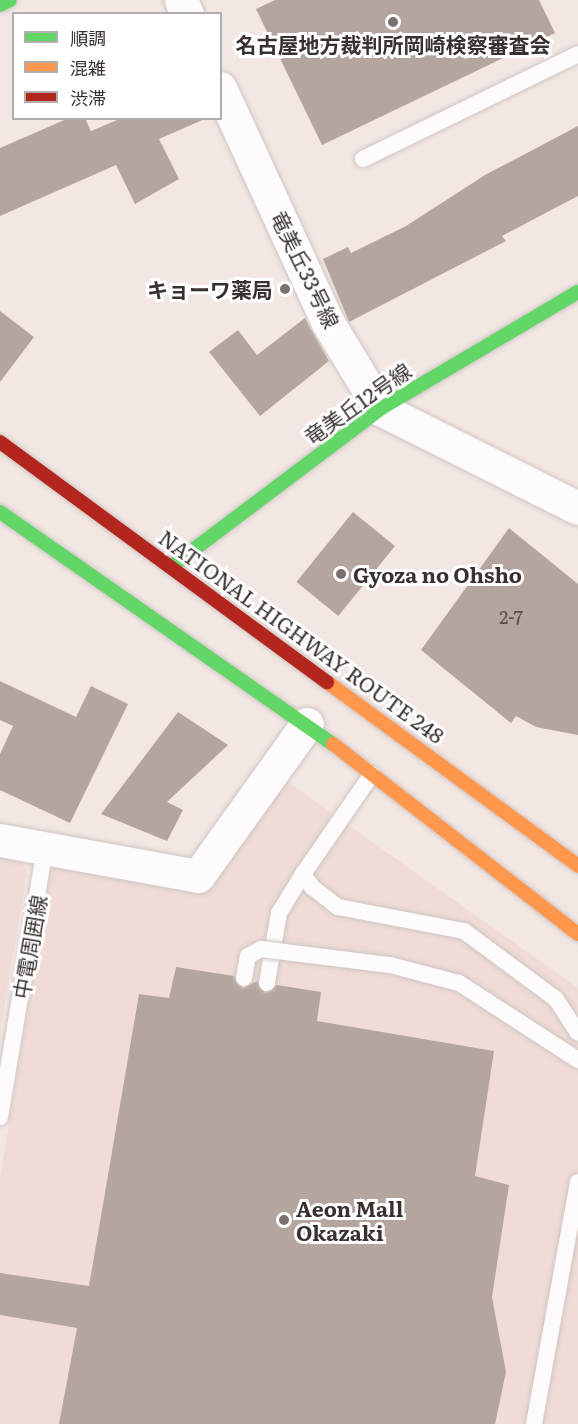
<!DOCTYPE html>
<meta charset="utf-8">
<style>
body{margin:0}
#map{position:relative;width:578px;height:1424px;overflow:hidden;background:#f3e7e4;font-family:Literata,"Noto Sans JP",serif}
div>[style]{position:absolute}
.built>*{inset:0;background:#f0dbd6}
.building>*{inset:0;background:#b4a69e;transform-origin:0 0}
.roads{filter:drop-shadow(0 0 2px #cfc6c4) drop-shadow(0 0 2px #cfc6c4)}
.lane>*{height:16px;margin:-8px;padding:0 8px;transform-origin:8px;border-radius:8px;background:#fdfbfb}
.street>*{height:33px;margin:-16.5px;padding:0 16.5px;transform-origin:16.5px;border-radius:16.5px;background:#fdfbfb}
.fast>*{height:14px;margin:-7px;padding:0 7px;transform-origin:7px;border-radius:7px;background:#63d668}
.slow>*{height:14px;margin:-7px;padding:0 7px;transform-origin:7px;border-radius:7px;background:#ff974d}
.jam>*{height:14px;margin:-7px;padding:0 7px;transform-origin:7px;border-radius:7px;background:#b3261e}
.bridges{filter:drop-shadow(0 0 2px #cfc6c4) drop-shadow(0 0 2px #cfc6c4)}
.lane-bridge>*{height:16px;margin:-8px;padding:0 8px;transform-origin:8px;border-radius:8px;background:#fdfbfb}
.dots>*{width:16px;height:16px;translate:-50% -50%;box-sizing:border-box;border:3px solid #fff;border-radius:50%}
span{translate:-50% -50%;white-space:nowrap;text-align:center;line-height:1.15;-webkit-text-stroke:6px #fff;paint-order:stroke}
.number-label{font-size:18px;color:#584e4b}
.number-label span{-webkit-text-stroke-width:0}
.poi-label{font-size:21px;color:#39312f;font-weight:700}
.right{translate:-100% -50%;text-align:right}
.left{translate:0 -50%;text-align:left}
.street-label{font-size:21px;color:#39312f}
.legend{position:absolute;left:12px;top:12px;width:210px;height:108px;box-sizing:border-box;background:#fff;border:2px solid #b0adac;margin:0;padding:8px 10px;list-style:none;font-size:18px;color:#39312f}
.legend li{display:flex;align-items:center;gap:12px;height:30px}
.legend b{width:30px;border:2px solid #b0adac}
</style>
<div id="map">
<div class="built">
<div style="clip-path:polygon(285px 780px,578px 988px,578px 1424px,0 1424px,0 1178px,53px 863px,205px 889px)"></div>
<div style="clip-path:polygon(0 853px,19px 856px,27px 874px,0 1032px)"></div>
</div>
<div class="building">
<div style="clip-path:polygon(275px 0,539px 0,555px 33px,322px 145px,256px 9px)"></div>
<div style="clip-path:polygon(69px 118px,85px 118px,91px 131px,122px 118px,207px 118px,159px 139px,179px 179px,135px 204px,116px 165px,0 216px,0 148px)"></div>
<div style="clip-path:polygon(578px 126px,578px 196px,502px 236px,506px 241px,349px 322px,323px 259px,348px 247px,351px 253px,406px 226px,485px 175px)"></div>
<div style="clip-path:polygon(0 311px,34px 337px,0 382px)"></div>
<div style="clip-path:polygon(305px 318px,329px 361px,260px 416px,209px 352px,238px 330px,257px 355px)"></div>
<div style="left:353px;top:512px;width:54px;height:90px;rotate:39deg"></div>
<div style="clip-path:polygon(509px 528px,578px 584px,578px 735px,536px 727px,516px 716px,511px 723px,421px 650px)"></div>
<div style="clip-path:polygon(0 681px,76px 717px,91px 686px,128px 704px,70px 823px,0 790px,0 754px,13px 726px,0 720px)"></div>
<div style="clip-path:polygon(178px 712px,228px 745px,167px 802px,183px 810px,167px 841px,101px 814px)"></div>
<div style="clip-path:polygon(176px 967px,234px 976px,243px 988px,257px 981px,265px 993px,277px 985px,321px 992px,317px 1021px,494px 1051px,475px 1176px,509px 1185px,492px 1297px,506px 1372px,495px 1424px,59px 1424px,77px 1328px,0 1315px,0 1273px,89px 1286px,139px 994px,169px 998px)"></div>
</div>
<div class="roads">
<div class="lane">
<div style="left:363px;top:159px;width:239px;rotate:-26deg"></div>
<div style="left:372px;top:774px;width:121px;rotate:124.6deg"></div>
<div style="left:303px;top:874px;width:16px;rotate:55deg"></div>
<div style="left:312px;top:887px;width:33px;rotate:38deg"></div>
<div style="left:338px;top:907px;width:128px;rotate:10.8deg"></div>
<div style="left:464px;top:931px;width:114px;rotate:36.5deg"></div>
<div style="left:556px;top:999px;width:40px;rotate:57.1deg"></div>
<div style="left:267px;top:983px;width:71px;rotate:-80.3deg"></div>
<div style="left:279px;top:913px;width:46px;rotate:-58.4deg"></div>
<div style="left:0;top:1117px;width:273px;rotate:-80.5deg"></div>
<div style="left:534px;top:1424px;width:246px;rotate:-79.7deg"></div>
</div>
<div class="street">
<div style="left:181px;top:0;width:15px;rotate:67deg"></div>
<div style="left:220px;top:88px;width:256px;rotate:65.3deg"></div>
<div style="left:327px;top:321px;width:103px;rotate:58.9deg"></div>
<div style="left:380px;top:409px;width:221px;rotate:26.6deg"></div>
<div style="left:0;top:840px;width:201px;rotate:10.3deg"></div>
<div style="left:198px;top:876px;width:187px;rotate:-54.4deg"></div>
</div>
<div class="fast">
<div style="left:0;top:5px;width:11px;rotate:-27deg"></div>
<div style="left:0;top:512px;width:406px;rotate:34.9deg"></div>
<div style="left:172px;top:566px;width:261px;rotate:-37deg"></div>
<div style="left:380px;top:409px;width:230px;rotate:-30.6deg"></div>
</div>
<div class="slow">
<div style="left:327px;top:682px;width:311px;rotate:36.2deg"></div>
<div style="left:333px;top:744px;width:310px;rotate:37.8deg"></div>
</div>
<div class="jam">
<div style="left:0;top:442px;width:406px;rotate:36.3deg"></div>
</div>
</div>
<div class="bridges">
<div class="lane-bridge">
<div style="left:244px;top:978px;width:22px;rotate:-80deg"></div>
<div style="left:248px;top:956px;width:15px;rotate:-28deg"></div>
<div style="left:261px;top:949px;width:130px;rotate:7.1deg"></div>
<div style="left:390px;top:965px;width:71px;rotate:14.6deg"></div>
<div style="left:459px;top:983px;width:142px;rotate:32.9deg"></div>
</div>
</div>
<div class="dots">
<div style="left:393px;top:22px;background:#7a716e"></div>
<div style="left:285px;top:289px;background:#7a716e"></div>
<div style="left:341px;top:574px;background:#7a716e"></div>
<div style="left:284px;top:1220px;background:#7a716e"></div>
</div>
<div class="number-label">
<span style="left:511px;top:617px">2-7</span>
</div>
<div class="poi-label">
<span style="left:393px;top:44px">名古屋地方裁判所岡崎検察審査会</span>
<span class="right" style="left:273px;top:289px">キョーワ薬局</span>
<span class="left" style="left:353px;top:574px">Gyoza no Ohsho</span>
<span class="left" style="left:296px;top:1220px">Aeon Mall<br>Okazaki</span>
</div>
<div class="street-label">
<span style="left:306px;top:269px;rotate:64deg">竜美丘33号線</span>
<span style="left:357px;top:403px;rotate:-35deg">竜美丘12号線</span>
<span style="left:302px;top:636px;rotate:36deg">NATIONAL HIGHWAY ROUTE 248</span>
<span style="left:29px;top:947px;rotate:-80deg">中電周囲線</span>
</div>
<ul class="legend">
<li><b style="height:8px;background:#63d668"></b>順調</li>
<li><b style="height:8px;background:#ff974d"></b>混雑</li>
<li><b style="height:8px;background:#b3261e"></b>渋滞</li>
</ul>
</div>
